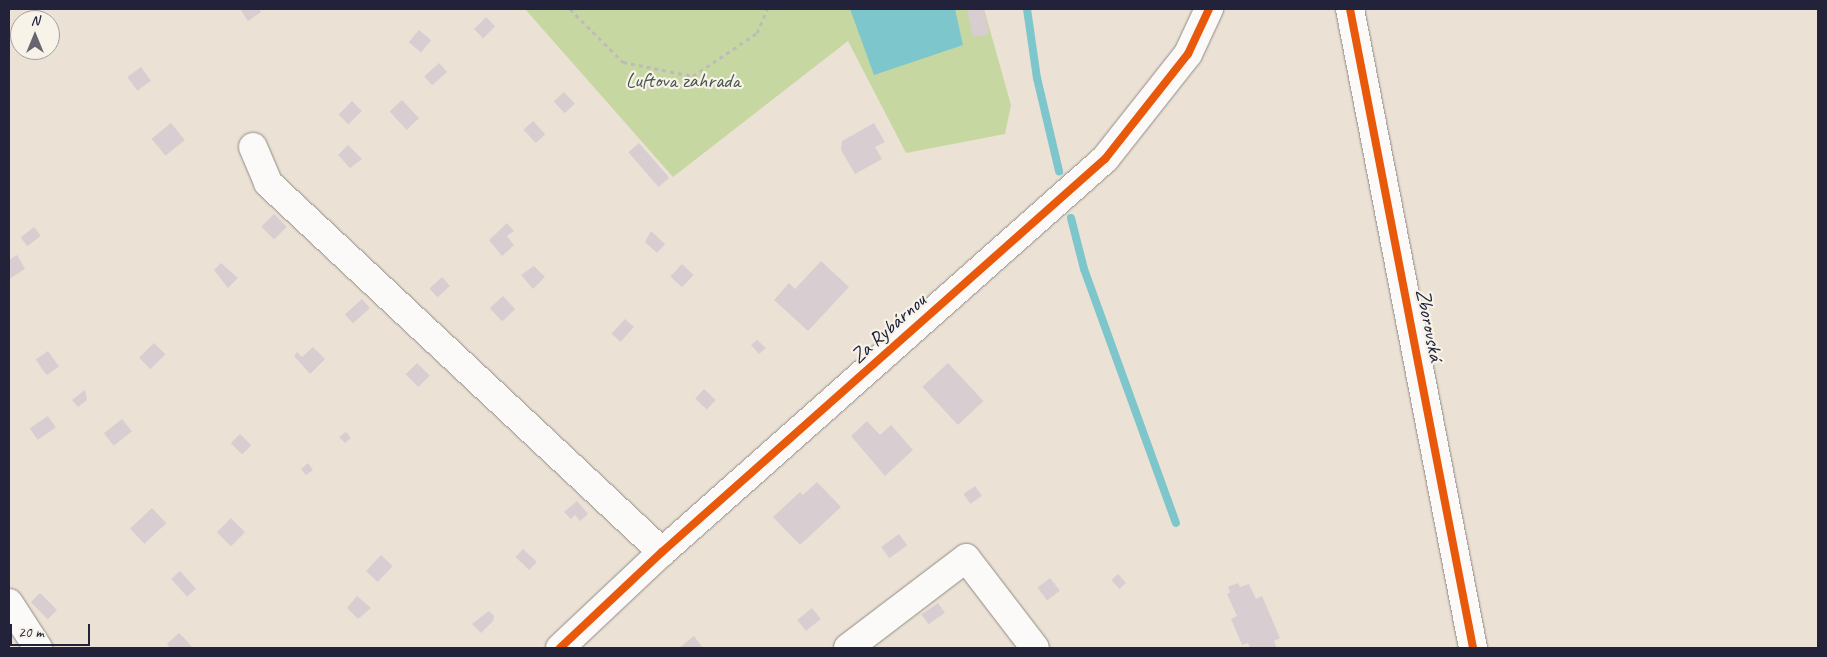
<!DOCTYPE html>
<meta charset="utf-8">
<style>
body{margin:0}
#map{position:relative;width:1827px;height:657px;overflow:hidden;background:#ebe1d4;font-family:Caveat,sans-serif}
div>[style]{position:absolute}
.green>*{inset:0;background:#c6d7a2}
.water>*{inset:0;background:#7dc6cb}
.stream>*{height:8px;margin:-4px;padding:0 4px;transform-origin:4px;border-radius:4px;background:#7dc6cb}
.building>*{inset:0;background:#d8ced2;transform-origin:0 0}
.path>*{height:3px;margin-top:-1.5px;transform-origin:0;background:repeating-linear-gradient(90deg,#bdbbbb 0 4px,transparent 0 8px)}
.roads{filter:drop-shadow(0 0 1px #908b88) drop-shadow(0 0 1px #908b88)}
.minor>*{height:28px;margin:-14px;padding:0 14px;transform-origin:14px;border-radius:14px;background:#fcfaf9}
.cycleway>*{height:8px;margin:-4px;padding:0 4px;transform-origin:4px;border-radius:4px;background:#e8590c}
span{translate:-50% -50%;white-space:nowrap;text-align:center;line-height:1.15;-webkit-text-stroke:4.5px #f7f3e8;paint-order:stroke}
.park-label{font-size:21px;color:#4a564e}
.street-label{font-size:21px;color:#22223b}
.frame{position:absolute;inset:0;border:10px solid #22223b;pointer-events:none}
.north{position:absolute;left:10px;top:10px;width:50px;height:50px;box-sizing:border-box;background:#f7f3e8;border:1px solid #a29fa3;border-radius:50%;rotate:0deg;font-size:14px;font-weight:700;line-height:20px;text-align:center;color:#22223b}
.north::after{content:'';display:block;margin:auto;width:18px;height:22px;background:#686571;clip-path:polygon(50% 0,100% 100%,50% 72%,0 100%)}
.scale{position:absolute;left:10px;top:624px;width:80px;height:22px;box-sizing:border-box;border:2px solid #22223b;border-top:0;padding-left:6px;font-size:15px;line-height:18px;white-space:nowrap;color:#22223b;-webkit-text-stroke:4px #f7f3e8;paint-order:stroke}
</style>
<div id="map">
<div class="green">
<div style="clip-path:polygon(525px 9px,984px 9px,1011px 105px,1005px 134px,906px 153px,848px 41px,673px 177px)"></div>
</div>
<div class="water">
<div style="clip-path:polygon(850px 9px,955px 9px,963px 45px,874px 75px)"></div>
</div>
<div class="stream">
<div style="left:1027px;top:9px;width:70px;rotate:81.8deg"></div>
<div style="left:1037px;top:78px;width:96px;rotate:76.7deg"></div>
<div style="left:1071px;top:218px;width:53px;rotate:75.7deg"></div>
<div style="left:1084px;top:269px;width:270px;rotate:70.1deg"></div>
</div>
<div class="building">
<div style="clip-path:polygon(240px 9px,259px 9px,261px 12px,248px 21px)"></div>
<div style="clip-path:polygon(967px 9px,984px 9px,989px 34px,973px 37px)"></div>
<div style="left:486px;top:17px;width:13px;height:17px;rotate:45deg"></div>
<div style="left:419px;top:30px;width:16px;height:16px;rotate:40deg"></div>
<div style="left:439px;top:63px;width:12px;height:20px;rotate:48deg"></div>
<div style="left:141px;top:67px;width:17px;height:17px;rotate:54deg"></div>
<div style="left:564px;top:92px;width:16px;height:14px;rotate:47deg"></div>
<div style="left:402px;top:100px;width:25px;height:17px;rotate:47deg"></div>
<div style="left:352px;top:101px;width:14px;height:19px;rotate:45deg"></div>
<div style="left:533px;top:121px;width:18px;height:13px;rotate:47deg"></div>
<div style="left:171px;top:123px;width:22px;height:25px;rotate:51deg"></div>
<div style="clip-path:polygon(874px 123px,885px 142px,875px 147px,882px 159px,855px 174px,841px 150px,842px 141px)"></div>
<div style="left:639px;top:143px;width:46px;height:14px;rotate:49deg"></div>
<div style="clip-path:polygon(348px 145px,362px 159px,350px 168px,338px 155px)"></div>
<div style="left:274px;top:214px;width:18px;height:18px;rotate:45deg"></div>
<div style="clip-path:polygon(507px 223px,514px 231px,507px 236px,514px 245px,502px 256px,489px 240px)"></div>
<div style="left:34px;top:227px;width:11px;height:17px;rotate:52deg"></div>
<div style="clip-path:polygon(651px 231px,665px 244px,657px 253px,645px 242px)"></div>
<div style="clip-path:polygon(17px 255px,25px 269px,9px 279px,9px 260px)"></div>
<div style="clip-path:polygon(821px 261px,849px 287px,808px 331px,774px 300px,789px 283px,795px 289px)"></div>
<div style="clip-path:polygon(221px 263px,238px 278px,228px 288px,214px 270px)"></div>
<div style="left:682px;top:264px;width:16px;height:17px;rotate:43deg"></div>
<div style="clip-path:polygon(534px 266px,545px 277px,533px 289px,521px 275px)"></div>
<div style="left:442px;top:277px;width:12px;height:17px;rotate:48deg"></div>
<div style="left:503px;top:296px;width:18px;height:18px;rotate:47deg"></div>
<div style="left:362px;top:299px;width:12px;height:23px;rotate:48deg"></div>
<div style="left:625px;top:319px;width:12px;height:20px;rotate:42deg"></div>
<div style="clip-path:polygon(757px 340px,766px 348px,759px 354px,751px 345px)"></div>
<div style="left:154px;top:343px;width:16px;height:21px;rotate:45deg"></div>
<div style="clip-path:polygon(313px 347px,325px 359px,310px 374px,294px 356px,297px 352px,302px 357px)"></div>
<div style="left:48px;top:351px;width:19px;height:15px;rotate:55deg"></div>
<div style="left:417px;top:363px;width:18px;height:16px;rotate:45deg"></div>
<div style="left:948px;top:363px;width:52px;height:35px;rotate:47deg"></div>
<div style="left:704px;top:389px;width:16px;height:13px;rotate:43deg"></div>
<div style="clip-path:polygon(85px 390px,87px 400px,78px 407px,72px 400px)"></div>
<div style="left:48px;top:416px;width:14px;height:22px;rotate:56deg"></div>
<div style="left:122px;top:419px;width:16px;height:23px;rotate:52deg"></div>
<div style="clip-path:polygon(867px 421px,880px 435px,891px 425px,913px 450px,885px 476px,851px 436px)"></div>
<div style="clip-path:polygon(346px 432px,351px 438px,345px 443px,339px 437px)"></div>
<div style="left:240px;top:434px;width:16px;height:13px;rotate:45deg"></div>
<div style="clip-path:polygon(308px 463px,313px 470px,306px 475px,301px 469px)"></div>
<div style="clip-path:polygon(817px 482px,841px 507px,800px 545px,773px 517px,800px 492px,803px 495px)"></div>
<div style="left:975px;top:486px;width:12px;height:14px;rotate:55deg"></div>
<div style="clip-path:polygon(577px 501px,588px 514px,580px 521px,575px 515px,571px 519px,564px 512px)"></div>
<div style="left:152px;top:508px;width:21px;height:30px;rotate:47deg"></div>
<div style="left:231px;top:518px;width:20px;height:20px;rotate:45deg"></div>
<div style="left:899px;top:534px;width:14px;height:22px;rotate:54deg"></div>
<div style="left:523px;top:549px;width:19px;height:11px;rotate:43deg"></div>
<div style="left:381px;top:555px;width:16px;height:22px;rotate:43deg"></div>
<div style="left:180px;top:571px;width:24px;height:12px;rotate:48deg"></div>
<div style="left:1118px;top:574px;width:12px;height:9px;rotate:48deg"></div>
<div style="left:1050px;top:578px;width:16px;height:16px;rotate:52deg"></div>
<div style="clip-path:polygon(1238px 583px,1240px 587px,1249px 584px,1256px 599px,1262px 596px,1280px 638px,1274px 641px,1277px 648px,1250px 648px,1248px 643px,1242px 645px,1231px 619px,1237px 616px,1227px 594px,1230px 592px,1228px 587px)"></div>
<div style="left:40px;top:593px;width:24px;height:13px;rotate:45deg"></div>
<div style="clip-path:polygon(357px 596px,371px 608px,358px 619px,347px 608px)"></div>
<div style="left:938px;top:603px;width:12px;height:20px;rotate:55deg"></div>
<div style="left:812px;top:608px;width:14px;height:19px;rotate:51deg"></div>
<div style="clip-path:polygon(489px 611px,494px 616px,493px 621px,481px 633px,472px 624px)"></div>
<div style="clip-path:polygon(179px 633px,186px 640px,193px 648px,170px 648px,167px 644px)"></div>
<div style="clip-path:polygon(694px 636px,703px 648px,679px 648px)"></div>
</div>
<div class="path">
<div style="left:570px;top:9px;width:75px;rotate:45deg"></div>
<div style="left:623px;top:62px;width:71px;rotate:11.3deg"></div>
<div style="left:693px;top:76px;width:77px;rotate:-33.9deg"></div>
<div style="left:757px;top:33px;width:26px;rotate:-67deg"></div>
</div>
<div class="roads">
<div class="minor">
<div style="left:1350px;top:9px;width:651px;rotate:79.1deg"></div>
<div style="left:253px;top:147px;width:39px;rotate:67deg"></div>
<div style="left:268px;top:183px;width:540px;rotate:43.12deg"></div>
<div style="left:9px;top:603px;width:54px;rotate:57.2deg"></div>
<div style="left:560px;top:648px;width:140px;rotate:-43.3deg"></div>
<div style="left:662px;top:552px;width:592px;rotate:-41.58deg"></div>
<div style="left:1105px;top:159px;width:134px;rotate:-51.7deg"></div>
<div style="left:1188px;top:54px;width:50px;rotate:-65deg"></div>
<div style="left:848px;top:648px;width:148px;rotate:-37.3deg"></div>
<div style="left:966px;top:558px;width:113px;rotate:52.5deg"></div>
</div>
</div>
<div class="cycleway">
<div style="left:1350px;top:9px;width:651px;rotate:79.1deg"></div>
<div style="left:560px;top:648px;width:140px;rotate:-43.3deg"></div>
<div style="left:662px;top:552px;width:592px;rotate:-41.58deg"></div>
<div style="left:1105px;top:159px;width:134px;rotate:-51.7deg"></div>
<div style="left:1188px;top:54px;width:50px;rotate:-65deg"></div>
</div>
<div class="park-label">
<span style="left:683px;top:80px">Luftova zahrada</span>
</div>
<div class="street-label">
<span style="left:1430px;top:325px;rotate:79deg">Zborovská</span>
<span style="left:888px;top:328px;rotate:-42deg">Za Rybárnou</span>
</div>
<div class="frame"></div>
<div class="north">N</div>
<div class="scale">20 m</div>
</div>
